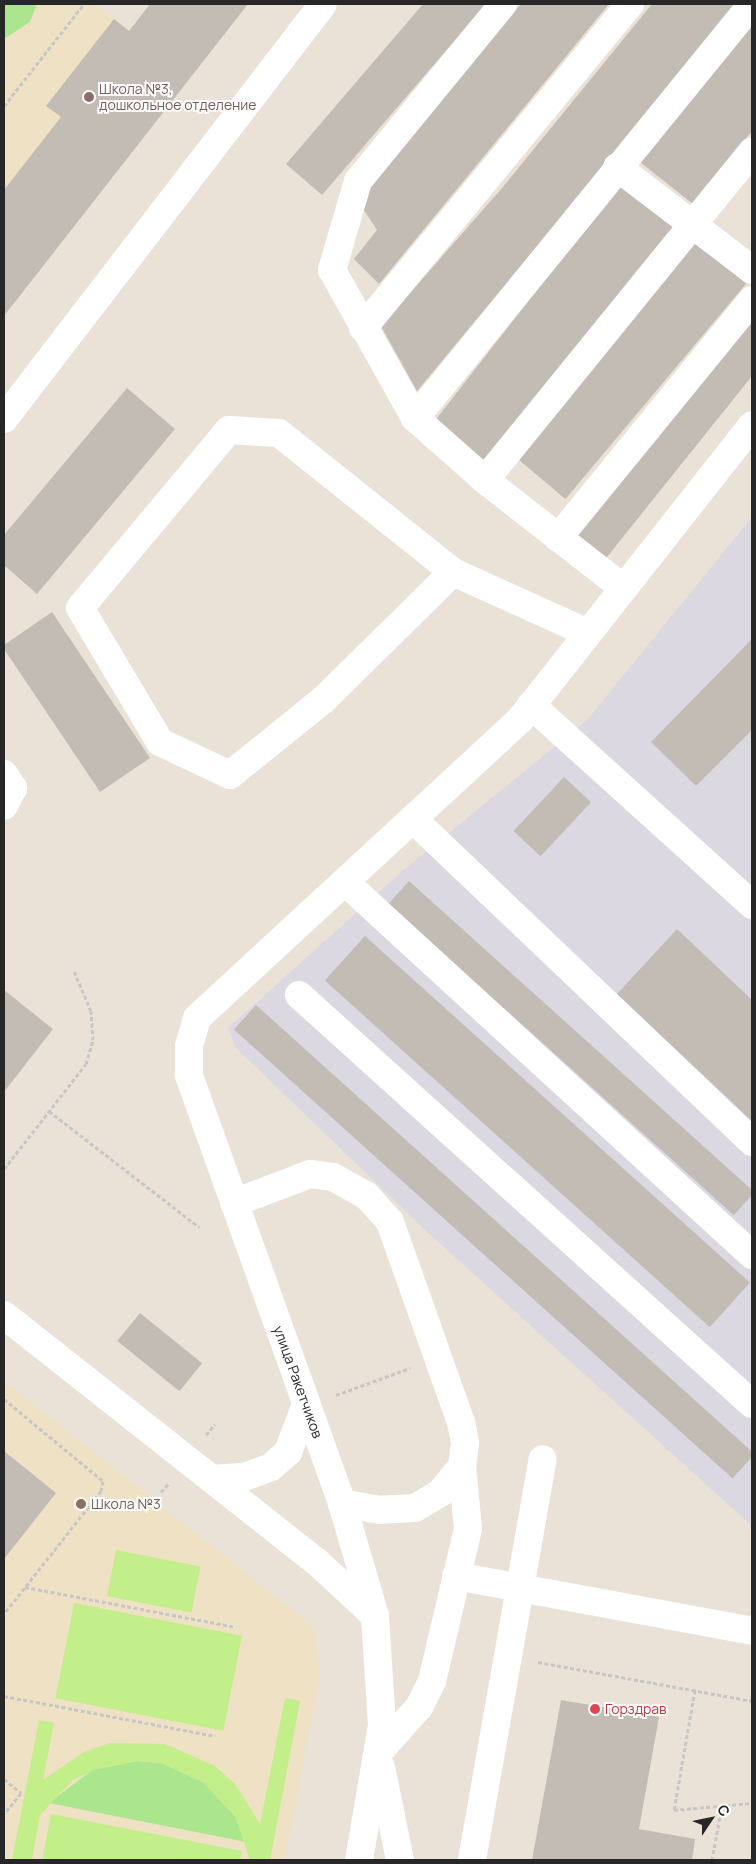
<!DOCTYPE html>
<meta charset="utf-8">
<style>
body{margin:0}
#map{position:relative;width:756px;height:1864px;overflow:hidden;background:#ebe2d7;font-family:Manrope,sans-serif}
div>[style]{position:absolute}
.industrial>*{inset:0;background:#dbd8e2}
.education>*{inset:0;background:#efe1c4}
.green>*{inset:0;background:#abe68e}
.pitch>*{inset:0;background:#c2ef89;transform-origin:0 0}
.building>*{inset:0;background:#c2bcb4;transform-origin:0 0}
.path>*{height:3px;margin-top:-1.5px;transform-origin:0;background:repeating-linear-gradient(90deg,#c7c7c7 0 4px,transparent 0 6.5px)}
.minor>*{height:28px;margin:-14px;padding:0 14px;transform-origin:14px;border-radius:14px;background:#fff}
.dots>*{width:14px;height:14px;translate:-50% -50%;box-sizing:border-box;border:2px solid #fff;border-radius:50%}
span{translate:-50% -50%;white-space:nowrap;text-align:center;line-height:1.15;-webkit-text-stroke:4px #fff;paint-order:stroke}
.education-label{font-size:14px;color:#785e54}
.left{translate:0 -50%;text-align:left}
.street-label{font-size:14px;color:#272727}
.health-label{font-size:14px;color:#be3a42}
.frame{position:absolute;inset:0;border:5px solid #272727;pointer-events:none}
.north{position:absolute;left:686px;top:1794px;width:50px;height:50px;-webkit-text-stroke:4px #fff;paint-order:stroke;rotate:56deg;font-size:14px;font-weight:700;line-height:20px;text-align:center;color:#272727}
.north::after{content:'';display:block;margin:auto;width:18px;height:22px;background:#272727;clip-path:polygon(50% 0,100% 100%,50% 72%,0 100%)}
</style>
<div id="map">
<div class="industrial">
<div style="clip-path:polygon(752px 517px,752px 1526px,425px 1230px,235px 1047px,228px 1028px,406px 868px,587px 720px)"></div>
</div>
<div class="education">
<div style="clip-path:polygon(4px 4px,95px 4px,190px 78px,61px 117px,4px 190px)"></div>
<div style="clip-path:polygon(4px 1381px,314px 1627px,320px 1675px,285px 1860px,4px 1860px)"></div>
</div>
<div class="green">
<div style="clip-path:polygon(4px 4px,37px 4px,30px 22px,4px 39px)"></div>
<div style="clip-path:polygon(137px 1761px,161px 1763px,203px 1782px,235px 1816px,246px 1842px,49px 1803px,92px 1770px)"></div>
</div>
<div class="pitch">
<div style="left:116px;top:1550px;width:86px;height:47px;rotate:11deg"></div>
<div style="left:74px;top:1603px;width:171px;height:97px;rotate:11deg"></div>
<div style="clip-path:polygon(285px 1698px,300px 1701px,270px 1860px,250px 1860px,235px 1816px,203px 1782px,161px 1763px,137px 1761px,93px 1770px,72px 1781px,40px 1815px,32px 1860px,12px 1860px,39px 1720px,54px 1723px,43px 1780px,84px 1752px,110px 1743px,165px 1744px,215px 1766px,235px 1784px,260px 1824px)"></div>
<div style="clip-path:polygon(51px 1814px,242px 1851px,240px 1860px,42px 1860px)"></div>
</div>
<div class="building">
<div style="clip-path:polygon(150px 4px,248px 4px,4px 316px,4px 190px,61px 117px,46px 106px,114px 19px,129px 31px)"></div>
<div style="clip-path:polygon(423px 4px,486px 4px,322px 195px,286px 164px)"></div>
<div style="clip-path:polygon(521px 4px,609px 4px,379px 284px,354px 259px,377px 230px,358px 201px)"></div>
<div style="clip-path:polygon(652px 4px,738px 4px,417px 391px,381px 326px,503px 187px)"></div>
<div style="clip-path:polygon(752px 26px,752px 131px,693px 204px,640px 162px)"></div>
<div style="left:619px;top:185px;width:72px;height:300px;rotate:38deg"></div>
<div style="left:694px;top:240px;width:68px;height:281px;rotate:40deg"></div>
<div style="clip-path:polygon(752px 317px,752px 376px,603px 562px,575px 539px)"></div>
<div style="clip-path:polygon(127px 388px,175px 429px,37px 594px,4px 565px,4px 535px)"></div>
<div style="clip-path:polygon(52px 612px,150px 758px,100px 792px,4px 649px,4px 645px)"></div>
<div style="clip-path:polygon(752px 639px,752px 730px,696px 786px,651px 742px)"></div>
<div style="left:564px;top:777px;width:37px;height:74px;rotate:43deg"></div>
<div style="left:409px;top:881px;width:465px;height:31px;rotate:42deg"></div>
<div style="clip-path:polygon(677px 929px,752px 1000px,752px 1121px,617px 994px)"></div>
<div style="left:365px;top:936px;width:518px;height:60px;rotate:42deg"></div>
<div style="clip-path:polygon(4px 990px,53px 1029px,4px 1092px)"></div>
<div style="left:256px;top:1005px;width:671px;height:33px;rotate:42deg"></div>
<div style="left:140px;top:1313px;width:80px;height:36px;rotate:39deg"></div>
<div style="clip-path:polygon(4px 1451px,56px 1493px,4px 1559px)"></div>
<div style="clip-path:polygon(561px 1700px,659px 1717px,639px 1829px,695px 1839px,692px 1860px,532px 1860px)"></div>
</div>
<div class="path">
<div style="left:4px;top:106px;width:130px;rotate:-51.9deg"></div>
<div style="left:49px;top:1111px;width:190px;rotate:37.7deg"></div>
<div style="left:4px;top:1169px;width:133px;rotate:-52deg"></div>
<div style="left:86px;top:1064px;width:25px;rotate:-74deg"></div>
<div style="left:93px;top:1040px;width:29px;rotate:-94deg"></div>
<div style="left:91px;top:1011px;width:43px;rotate:-113deg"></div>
<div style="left:336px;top:1395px;width:79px;rotate:-20deg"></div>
<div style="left:4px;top:1399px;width:129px;rotate:39.6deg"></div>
<div style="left:103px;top:1481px;width:10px;rotate:101deg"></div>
<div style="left:101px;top:1491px;width:157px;rotate:128.3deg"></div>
<div style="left:206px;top:1435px;width:14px;rotate:-51deg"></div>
<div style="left:161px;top:1492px;width:11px;rotate:-49deg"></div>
<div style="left:25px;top:1587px;width:215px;rotate:10.7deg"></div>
<div style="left:538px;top:1662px;width:218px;rotate:10.3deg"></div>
<div style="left:695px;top:1690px;width:122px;rotate:99.9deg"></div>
<div style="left:674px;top:1810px;width:78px;rotate:-5.1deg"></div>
<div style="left:4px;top:1696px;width:215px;rotate:10.7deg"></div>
<div style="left:4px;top:1779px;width:22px;rotate:39deg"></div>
<div style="left:21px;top:1793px;width:27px;rotate:129deg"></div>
<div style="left:712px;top:1860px;width:56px;rotate:-79.7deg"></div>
</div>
<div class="minor">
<div style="left:503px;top:4px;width:229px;rotate:129.3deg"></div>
<div style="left:358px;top:181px;width:93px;rotate:106.3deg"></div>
<div style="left:332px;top:270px;width:170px;rotate:60.7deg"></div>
<div style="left:415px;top:418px;width:94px;rotate:41.5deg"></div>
<div style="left:485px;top:480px;width:175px;rotate:38deg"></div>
<div style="left:617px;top:167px;width:170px;rotate:37.3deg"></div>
<div style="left:363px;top:328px;width:420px;rotate:-50.5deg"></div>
<div style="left:415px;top:418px;width:534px;rotate:-50.85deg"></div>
<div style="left:4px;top:419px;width:523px;rotate:-52.45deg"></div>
<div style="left:485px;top:480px;width:423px;rotate:-50.9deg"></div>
<div style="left:558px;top:538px;width:307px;rotate:-50.8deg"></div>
<div style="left:453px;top:572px;width:182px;rotate:135.4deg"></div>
<div style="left:323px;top:700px;width:119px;rotate:141.1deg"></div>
<div style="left:230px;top:775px;width:77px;rotate:-154.8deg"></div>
<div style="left:160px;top:742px;width:156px;rotate:-120.8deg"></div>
<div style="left:80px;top:608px;width:232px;rotate:-50.1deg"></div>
<div style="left:229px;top:430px;width:50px;rotate:3.4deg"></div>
<div style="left:279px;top:433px;width:223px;rotate:38.6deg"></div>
<div style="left:453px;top:572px;width:148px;rotate:24.3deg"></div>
<div style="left:531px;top:705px;width:298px;rotate:42.1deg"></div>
<div style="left:4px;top:774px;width:17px;rotate:57deg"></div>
<div style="left:13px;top:788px;width:20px;rotate:117deg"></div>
<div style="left:414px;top:820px;width:467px;rotate:43.6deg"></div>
<div style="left:346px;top:883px;width:551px;rotate:42.5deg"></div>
<div style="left:299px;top:995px;width:610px;rotate:42.08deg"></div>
<div style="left:234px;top:1203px;width:81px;rotate:-20.9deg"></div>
<div style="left:310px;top:1174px;width:23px;rotate:7deg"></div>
<div style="left:333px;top:1177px;width:38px;rotate:29deg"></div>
<div style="left:366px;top:1195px;width:36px;rotate:48deg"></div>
<div style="left:390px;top:1222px;width:212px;rotate:70.5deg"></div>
<div style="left:461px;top:1422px;width:21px;rotate:79deg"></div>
<div style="left:465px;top:1443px;width:23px;rotate:97deg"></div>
<div style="left:462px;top:1466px;width:35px;rotate:129deg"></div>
<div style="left:440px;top:1493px;width:29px;rotate:149deg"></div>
<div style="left:415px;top:1508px;width:35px;rotate:177deg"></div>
<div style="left:380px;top:1510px;width:39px;rotate:-170deg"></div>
<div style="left:4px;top:1315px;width:399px;rotate:38.3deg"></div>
<div style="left:317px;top:1562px;width:78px;rotate:42.9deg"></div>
<div style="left:213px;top:1479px;width:31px;rotate:-4deg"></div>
<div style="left:244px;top:1477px;width:29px;rotate:-20deg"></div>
<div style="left:271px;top:1467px;width:23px;rotate:-41deg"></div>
<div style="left:288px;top:1452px;width:51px;rotate:-69.4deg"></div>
<div style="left:456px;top:1576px;width:301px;rotate:10.5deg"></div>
<div style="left:378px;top:1753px;width:62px;rotate:-48.3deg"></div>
<div style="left:419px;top:1707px;width:29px;rotate:-63deg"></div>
<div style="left:432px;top:1681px;width:156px;rotate:-76.7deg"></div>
<div style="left:468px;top:1529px;width:63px;rotate:-95.4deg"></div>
<div style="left:381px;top:1767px;width:95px;rotate:78.5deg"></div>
<div style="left:359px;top:1860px;width:137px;rotate:-80.3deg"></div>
<div style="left:382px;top:1725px;width:109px;rotate:-93.7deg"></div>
<div style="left:375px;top:1616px;width:118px;rotate:-106.3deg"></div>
<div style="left:342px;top:1503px;width:455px;rotate:-109.7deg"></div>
<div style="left:189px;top:1075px;width:29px;rotate:-90deg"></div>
<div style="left:189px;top:1046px;width:29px;rotate:-74deg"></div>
<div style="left:197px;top:1018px;width:439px;rotate:-42.7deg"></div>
<div style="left:520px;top:720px;width:375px;rotate:-51.8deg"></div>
<div style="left:472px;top:1860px;width:407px;rotate:-80deg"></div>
</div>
<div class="dots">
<div style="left:89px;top:97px;background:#8d6e63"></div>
<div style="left:81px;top:1504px;background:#8d6e63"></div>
<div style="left:595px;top:1709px;background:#e0444e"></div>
</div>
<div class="education-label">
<span class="left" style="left:99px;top:97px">Школа №3,<br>дошкольное отделение</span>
<span class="left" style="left:91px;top:1504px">Школа №3</span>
</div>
<div class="street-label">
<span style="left:298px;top:1382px;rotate:70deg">улица Ракетчиков</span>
</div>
<div class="health-label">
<span class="left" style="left:605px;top:1709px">Горздрав</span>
</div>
<div class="frame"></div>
<div class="north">С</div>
</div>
